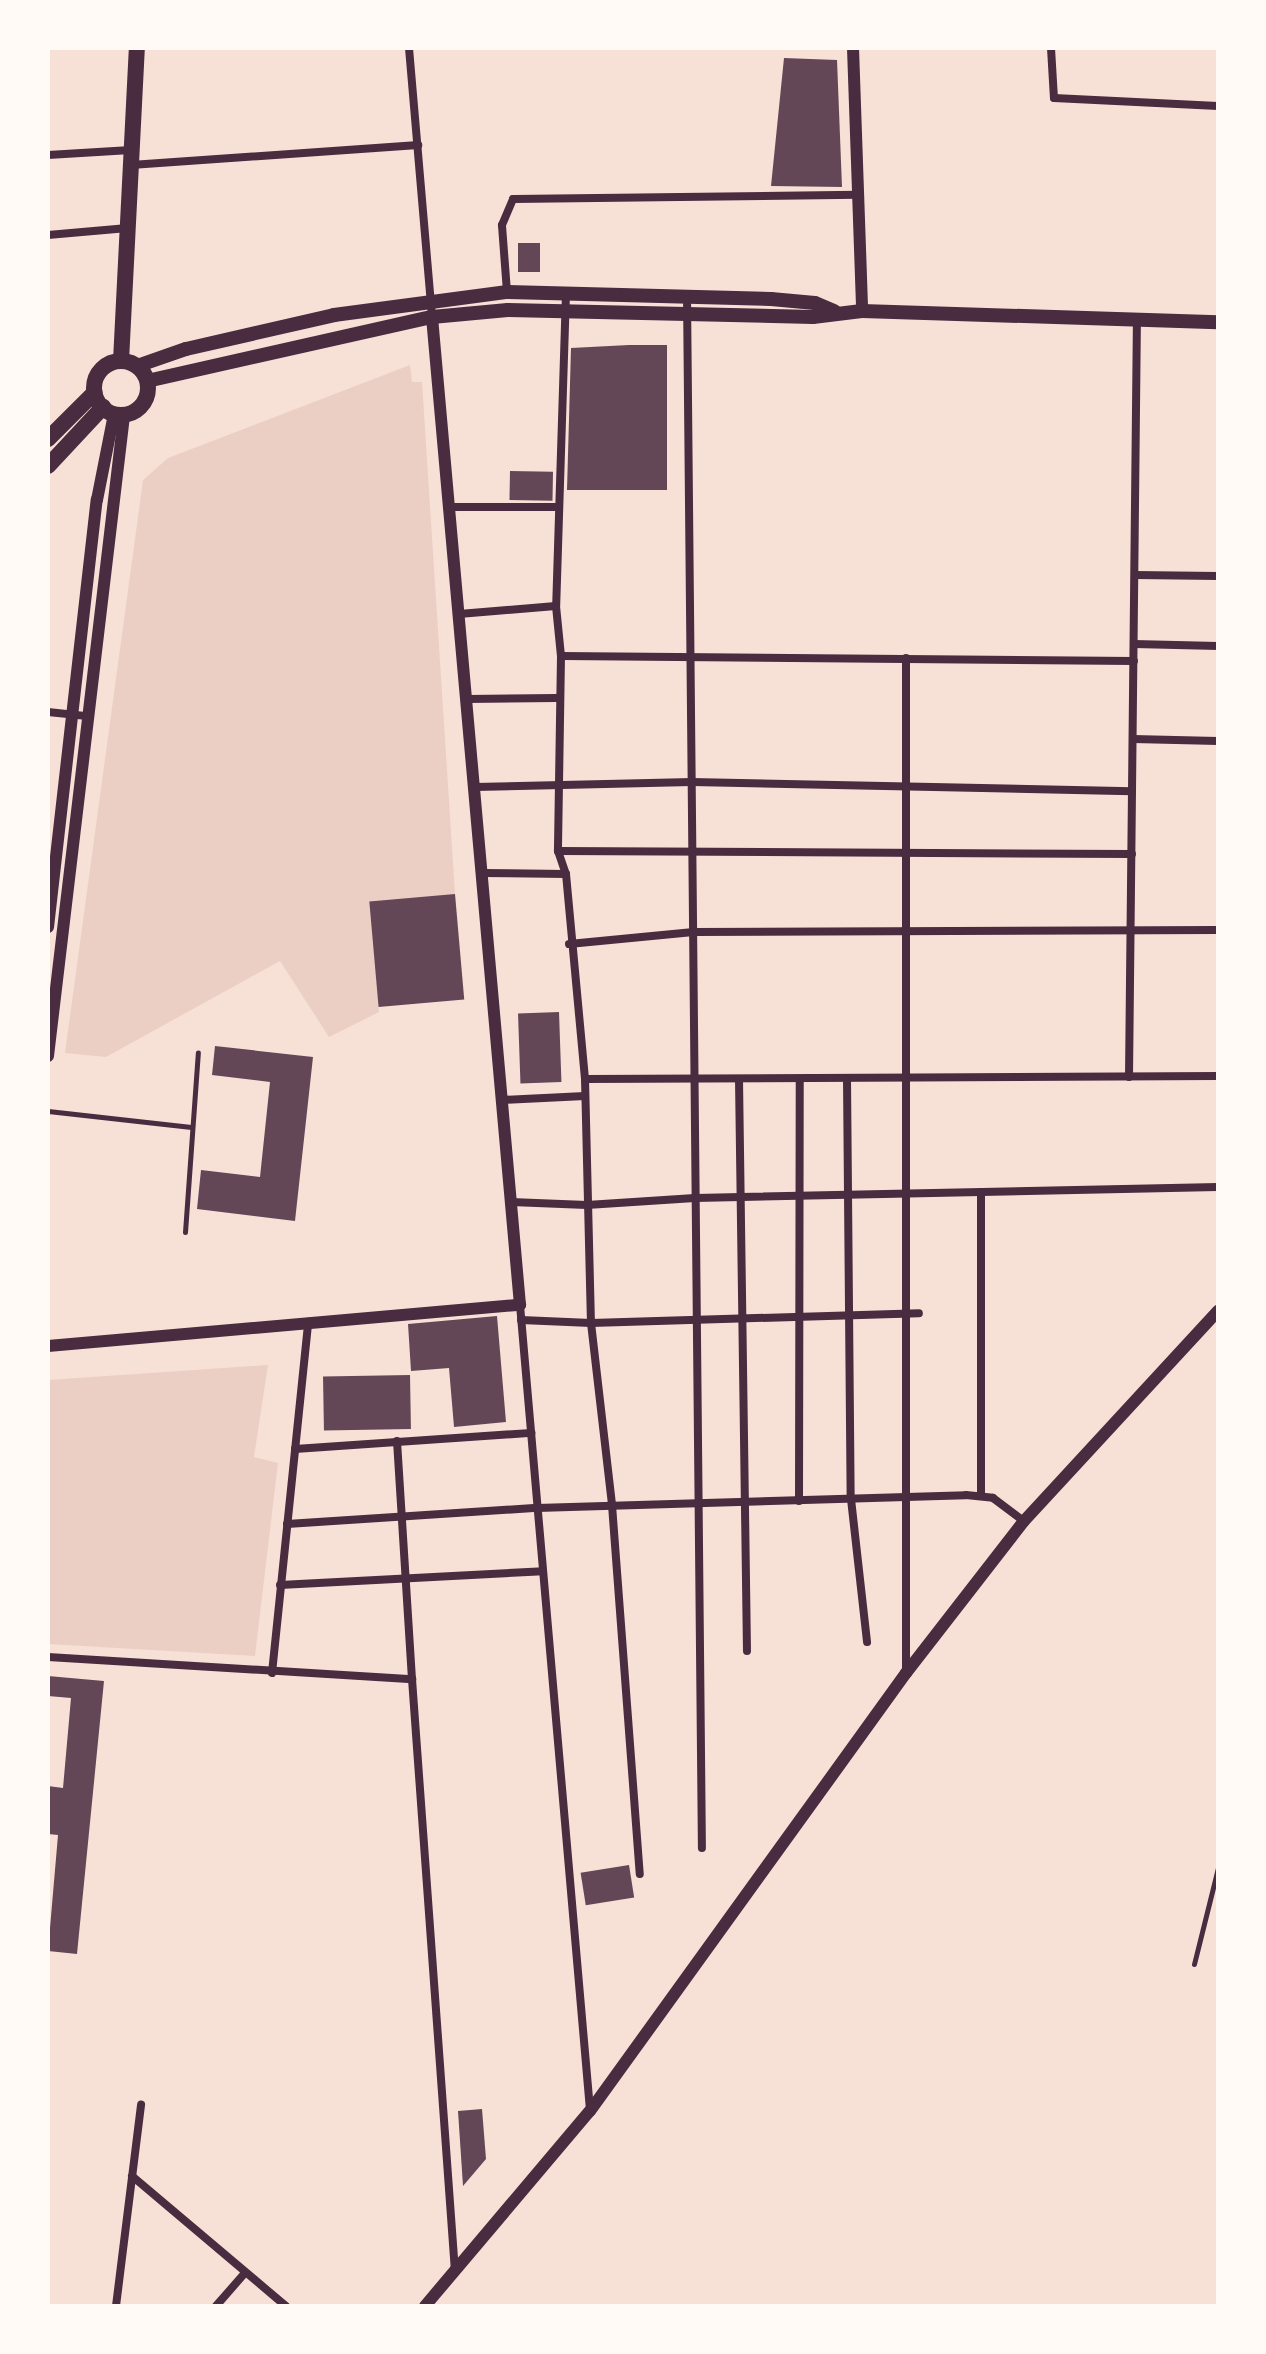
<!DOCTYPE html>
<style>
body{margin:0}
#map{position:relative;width:1266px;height:2354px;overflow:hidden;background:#f7e1d7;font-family:"Work Sans",sans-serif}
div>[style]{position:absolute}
.green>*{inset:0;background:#ebcfc5}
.building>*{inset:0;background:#644757;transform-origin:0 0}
.service>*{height:5px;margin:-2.5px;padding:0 2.5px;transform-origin:2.5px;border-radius:2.5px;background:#4a2c40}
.minor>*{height:8px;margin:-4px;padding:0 4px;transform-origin:4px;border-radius:4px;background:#4a2c40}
.tertiary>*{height:12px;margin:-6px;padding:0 6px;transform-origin:6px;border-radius:6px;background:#4a2c40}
.secondary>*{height:14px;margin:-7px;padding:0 7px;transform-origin:7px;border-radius:7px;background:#4a2c40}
.primary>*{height:16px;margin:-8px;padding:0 8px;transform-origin:8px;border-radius:8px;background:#4a2c40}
.primary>.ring{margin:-8px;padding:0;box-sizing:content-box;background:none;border:16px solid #4a2c40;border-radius:50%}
span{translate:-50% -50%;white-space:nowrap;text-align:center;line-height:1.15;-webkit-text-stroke:8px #fffaf5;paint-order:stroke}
.frame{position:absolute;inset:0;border:50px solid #fffaf5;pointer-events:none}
</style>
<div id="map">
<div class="green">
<div style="clip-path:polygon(410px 365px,412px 382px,422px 382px,455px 894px,372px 910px,379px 1012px,329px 1037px,280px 961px,106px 1057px,65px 1053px,143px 480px,168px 458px)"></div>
<div style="clip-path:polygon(268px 1365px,254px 1457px,278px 1463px,255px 1656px,48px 1644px,48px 1380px)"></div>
</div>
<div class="building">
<div style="clip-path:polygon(784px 58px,837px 60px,842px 187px,771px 186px)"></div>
<div style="left:518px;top:243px;width:22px;height:29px"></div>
<div style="clip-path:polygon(629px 345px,667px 345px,667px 490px,567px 490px,571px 348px)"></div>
<div style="left:510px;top:471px;width:43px;height:29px;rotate:1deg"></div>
<div style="left:455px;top:894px;width:106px;height:86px;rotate:85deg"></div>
<div style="left:559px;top:1012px;width:70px;height:41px;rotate:88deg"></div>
<div style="clip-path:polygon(215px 1046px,313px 1057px,295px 1221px,197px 1209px,201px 1170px,260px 1177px,270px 1082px,212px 1075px)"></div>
<div style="clip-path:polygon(497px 1316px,506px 1422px,454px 1427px,449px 1368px,411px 1371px,408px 1324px)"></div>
<div style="left:410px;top:1375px;width:54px;height:87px;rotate:89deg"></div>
<div style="clip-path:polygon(48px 1676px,104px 1681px,77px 1954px,48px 1951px,58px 1835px,48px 1834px,48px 1786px,63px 1788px,71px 1698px,48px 1696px)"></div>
<div style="left:629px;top:1865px;width:33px;height:49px;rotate:81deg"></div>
<div style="clip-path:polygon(482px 2109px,486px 2159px,463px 2186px,458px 2111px)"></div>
</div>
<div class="service">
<div style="left:48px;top:1111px;width:144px;rotate:6.4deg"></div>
<div style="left:185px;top:1232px;width:180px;rotate:-85.9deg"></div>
<div style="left:1194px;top:1964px;width:99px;rotate:-76deg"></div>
</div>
<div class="minor">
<div style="left:409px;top:48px;width:270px;rotate:85.1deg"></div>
<div style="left:1051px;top:48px;width:50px;rotate:86.6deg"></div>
<div style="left:1054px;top:98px;width:164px;rotate:2.8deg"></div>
<div style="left:48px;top:155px;width:83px;rotate:-3.4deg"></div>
<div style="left:131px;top:165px;width:288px;rotate:-4deg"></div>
<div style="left:48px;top:235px;width:80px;rotate:-5deg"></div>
<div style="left:507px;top:292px;width:67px;rotate:-94.3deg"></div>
<div style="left:502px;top:225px;width:28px;rotate:-67deg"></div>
<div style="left:513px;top:199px;width:345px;rotate:-0.7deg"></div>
<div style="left:566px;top:293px;width:313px;rotate:91.8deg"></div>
<div style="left:556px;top:606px;width:50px;rotate:84.3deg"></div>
<div style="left:561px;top:656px;width:195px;rotate:90.9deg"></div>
<div style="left:558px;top:851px;width:24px;rotate:71deg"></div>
<div style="left:566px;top:874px;width:206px;rotate:84.7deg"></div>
<div style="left:585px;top:1079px;width:244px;rotate:88.6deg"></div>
<div style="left:591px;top:1323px;width:183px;rotate:83.4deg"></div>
<div style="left:612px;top:1505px;width:370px;rotate:85.7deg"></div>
<div style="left:687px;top:295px;width:1553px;rotate:89.45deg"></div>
<div style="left:450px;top:507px;width:108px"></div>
<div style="left:1135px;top:575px;width:83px;rotate:0.7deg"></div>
<div style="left:459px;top:614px;width:97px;rotate:-4.7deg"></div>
<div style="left:1134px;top:644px;width:84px;rotate:1.4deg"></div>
<div style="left:561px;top:656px;width:573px;rotate:0.5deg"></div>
<div style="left:906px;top:658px;width:1014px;rotate:90deg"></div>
<div style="left:467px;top:699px;width:90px;rotate:-0.6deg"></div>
<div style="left:48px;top:712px;width:37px;rotate:6deg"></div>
<div style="left:1133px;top:739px;width:85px;rotate:1.3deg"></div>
<div style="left:475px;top:787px;width:217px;rotate:-1.3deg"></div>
<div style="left:692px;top:782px;width:440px;rotate:1.2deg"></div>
<div style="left:558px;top:851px;width:574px;rotate:0.3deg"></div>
<div style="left:482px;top:873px;width:84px;rotate:0.7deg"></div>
<div style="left:569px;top:944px;width:125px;rotate:-5.5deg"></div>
<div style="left:693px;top:932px;width:525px;rotate:-0.22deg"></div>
<div style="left:1129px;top:1077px;width:758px;rotate:-89.4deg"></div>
<div style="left:585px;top:1079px;width:633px;rotate:-0.27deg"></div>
<div style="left:739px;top:1079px;width:572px;rotate:89.2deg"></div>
<div style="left:847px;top:1079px;width:420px;rotate:89.5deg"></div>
<div style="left:851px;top:1499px;width:144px;rotate:83.6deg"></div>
<div style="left:502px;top:1100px;width:83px;rotate:-2.8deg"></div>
<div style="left:981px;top:1192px;width:304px;rotate:90deg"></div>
<div style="left:511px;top:1202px;width:76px;rotate:2.3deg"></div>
<div style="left:587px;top:1205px;width:108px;rotate:-3.7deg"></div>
<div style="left:695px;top:1198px;width:523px;rotate:-1.2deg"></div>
<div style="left:520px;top:1305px;width:808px;rotate:85.03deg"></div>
<div style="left:521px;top:1320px;width:70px;rotate:2.5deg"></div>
<div style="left:591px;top:1323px;width:328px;rotate:-1.7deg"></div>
<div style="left:397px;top:1441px;width:238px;rotate:86.4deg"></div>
<div style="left:295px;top:1449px;width:237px;rotate:-3.9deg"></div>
<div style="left:799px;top:1501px;width:422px;rotate:-89.9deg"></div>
<div style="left:287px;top:1524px;width:251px;rotate:-3.7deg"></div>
<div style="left:537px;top:1508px;width:429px;rotate:-1.7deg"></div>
<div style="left:966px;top:1495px;width:27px;rotate:6deg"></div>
<div style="left:993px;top:1498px;width:39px;rotate:37deg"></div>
<div style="left:280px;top:1585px;width:263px;rotate:-3deg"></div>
<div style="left:48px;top:1657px;width:365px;rotate:3.5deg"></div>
<div style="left:412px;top:1679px;width:594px;rotate:85.85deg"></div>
<div style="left:272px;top:1673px;width:353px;rotate:-84.1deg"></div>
<div style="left:132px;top:2176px;width:202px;rotate:40.2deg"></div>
<div style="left:116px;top:2306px;width:203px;rotate:-82.9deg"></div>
<div style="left:216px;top:2306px;width:43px;rotate:-48.8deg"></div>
</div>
<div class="tertiary">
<div style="left:853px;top:48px;width:263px;rotate:88deg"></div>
<div style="left:48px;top:927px;width:430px;rotate:-83.5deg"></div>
<div style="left:97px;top:500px;width:88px;rotate:-78.8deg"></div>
<div style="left:48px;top:1056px;width:644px;rotate:-83.23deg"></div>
<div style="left:48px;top:1346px;width:474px;rotate:-5deg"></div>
<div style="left:520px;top:1305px;width:992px;rotate:-95.09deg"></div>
<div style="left:425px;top:2306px;width:255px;rotate:-49.8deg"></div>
<div style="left:590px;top:2111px;width:540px;rotate:-54.19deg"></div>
<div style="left:906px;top:1673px;width:192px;rotate:-52.2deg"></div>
<div style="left:1024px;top:1521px;width:286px;rotate:-47.3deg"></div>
</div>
<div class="secondary">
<div style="left:137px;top:366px;width:52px;rotate:-19.1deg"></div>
<div style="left:186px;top:349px;width:152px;rotate:-12.9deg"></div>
<div style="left:334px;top:315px;width:175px;rotate:-7.6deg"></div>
<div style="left:507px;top:292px;width:264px;rotate:1.5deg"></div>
<div style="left:771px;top:299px;width:44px;rotate:5.2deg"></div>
<div style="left:815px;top:303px;width:21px;rotate:23deg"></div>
<div style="left:147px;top:381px;width:292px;rotate:-12.7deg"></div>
<div style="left:432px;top:317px;width:76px;rotate:-5.3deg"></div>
<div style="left:508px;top:310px;width:305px;rotate:1.3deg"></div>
<div style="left:813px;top:317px;width:49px;rotate:-7deg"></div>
<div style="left:862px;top:311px;width:356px;rotate:1.8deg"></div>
</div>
<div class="primary">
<div style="left:121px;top:361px;width:313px;rotate:-87.1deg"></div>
<div class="ring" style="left:94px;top:361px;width:38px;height:38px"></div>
<div style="left:48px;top:439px;width:66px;rotate:-45deg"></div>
<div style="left:48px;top:466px;width:81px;rotate:-47deg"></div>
</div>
<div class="frame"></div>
</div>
